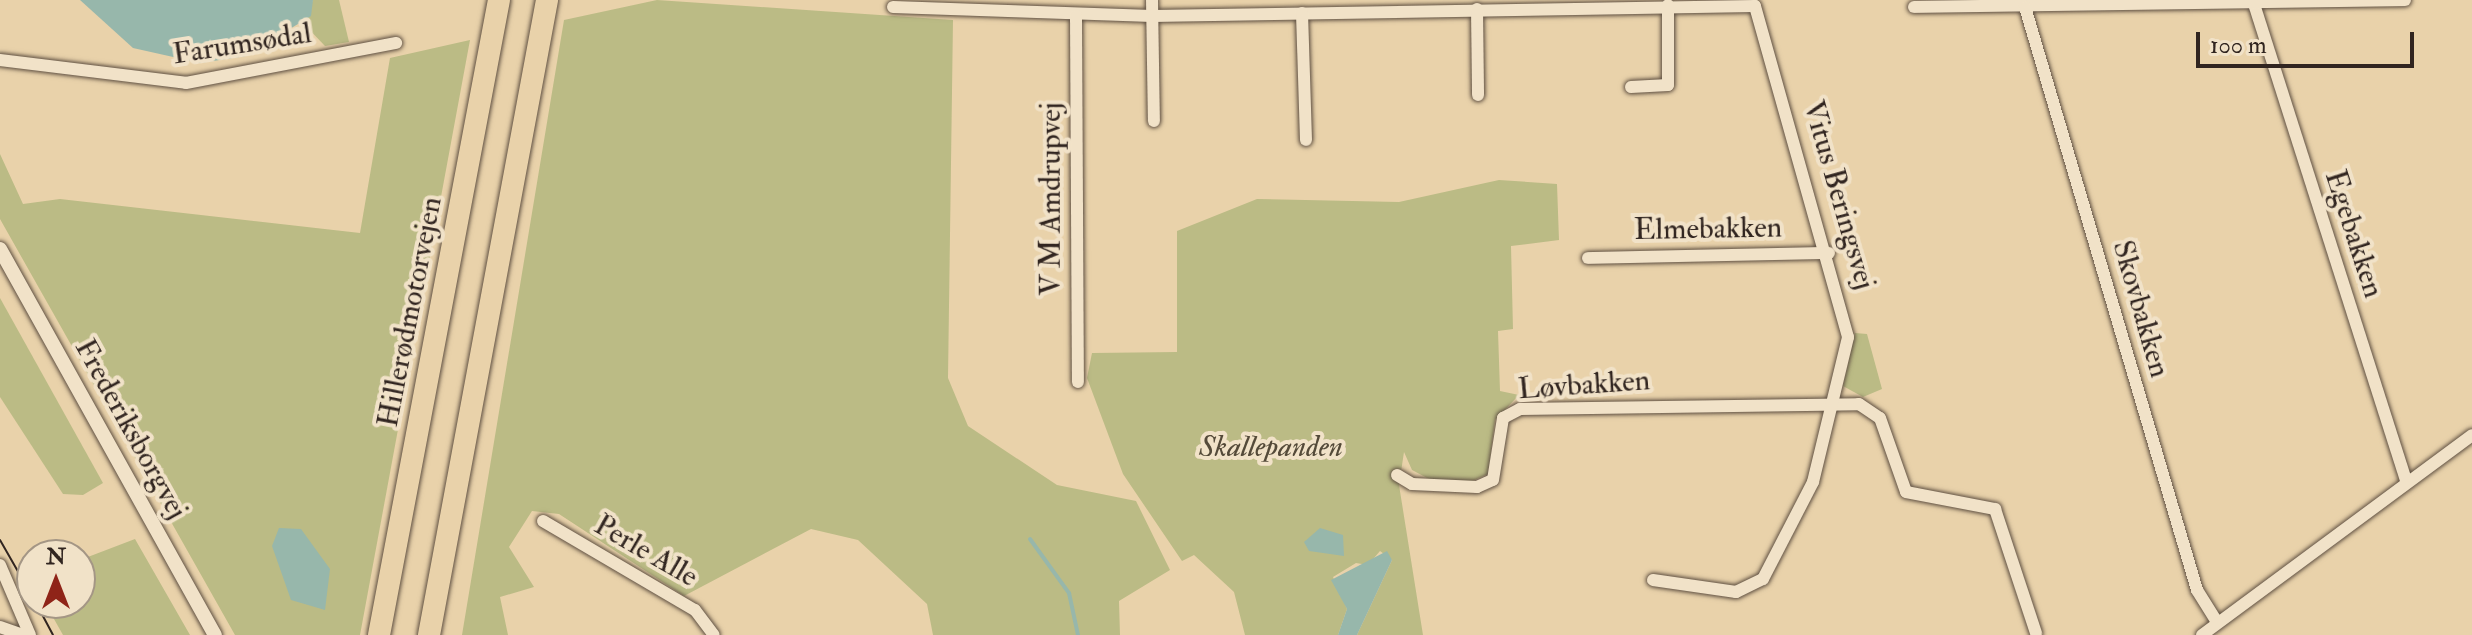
<!DOCTYPE html>
<meta charset="utf-8">
<style>
body{margin:0}
#map{position:relative;width:2472px;height:635px;overflow:hidden;background:#e9d2aa;font-family:"IM FELL Double Pica",serif}
div>[style]{position:absolute}
.green>*{inset:0;background:#bbbb85}
.water>*{inset:0;background:#97b7ab}
.stream>*{height:4px;margin:-2px;padding:0 2px;transform-origin:2px;border-radius:2px;background:#97b7ab}
.roads{filter:drop-shadow(0 0 2px #5f5042) drop-shadow(0 0 2px #5f5042)}
.minor>*{height:12px;margin:-6px;padding:0 6px;transform-origin:6px;border-radius:6px;background:#f1e2c8}
.tertiary>*{height:14px;margin:-7px;padding:0 7px;transform-origin:7px;border-radius:7px;background:#f1e2c8}
.motorway>*{height:22px;margin:-11px;padding:0 11px;transform-origin:11px;border-radius:11px;background:#e9d2aa}
.tram>*{height:2px;margin:-1px;padding:0 1px;transform-origin:1px;border-radius:1px;background:#312520}
span{translate:-50% -50%;white-space:nowrap;text-align:center;line-height:1.15;-webkit-text-stroke:8px #f1e2c8;paint-order:stroke}
.street-label{font-size:30px;color:#312520}
.park-label{font-size:30px;color:#544a39;font-style:italic}
.north{position:absolute;left:16px;top:539px;width:80px;height:80px;box-sizing:border-box;background:#f1e2c8;border:2px solid #a49685;border-radius:50%;rotate:0deg;font-size:22px;font-weight:700;line-height:32px;text-align:center;color:#312520}
.north::after{content:'';display:block;margin:auto;width:28px;height:36px;background:#8f2418;clip-path:polygon(50% 0,100% 100%,50% 72%,0 100%)}
.scale{position:absolute;left:2196px;top:32px;width:218px;height:36px;box-sizing:border-box;border:4px solid #312520;border-top:0;padding-left:10px;font-size:24px;line-height:28px;white-space:nowrap;color:#312520;-webkit-text-stroke:6px #f1e2c8;paint-order:stroke}
</style>
<div id="map">
<div class="green">
<div style="clip-path:polygon(313px 0,339px 0,349px 42px,325px 46px,303px 23px)"></div>
<div style="clip-path:polygon(657px 0,953px 20px,948px 378px,968px 426px,1057px 485px,1136px 501px,1170px 570px,1119px 601px,1120px 635px,933px 635px,927px 604px,858px 540px,811px 529px,684px 596px,559px 514px,532px 511px,509px 547px,534px 587px,500px 597px,508px 635px,462px 635px,564px 20px)"></div>
<div style="clip-path:polygon(470px 40px,360px 635px,235px 635px,0 219px,0 154px,23px 204px,60px 199px,360px 233px,390px 58px)"></div>
<div style="clip-path:polygon(1499px 180px,1557px 184px,1559px 240px,1511px 246px,1513px 329px,1498px 331px,1500px 391px,1519px 395px,1495px 420px,1488px 474px,1470px 482px,1431px 480px,1412px 470px,1404px 452px,1399px 485px,1423px 635px,1357px 635px,1392px 560px,1380px 551px,1368px 565px,1356px 563px,1333px 577px,1347px 609px,1338px 635px,1245px 635px,1234px 592px,1194px 555px,1182px 561px,1123px 474px,1087px 378px,1092px 353px,1177px 352px,1177px 231px,1257px 199px,1399px 202px)"></div>
<div style="clip-path:polygon(0 298px,103px 483px,83px 495px,63px 494px,0 397px)"></div>
<div style="clip-path:polygon(1855px 333px,1867px 334px,1882px 389px,1863px 397px,1843px 386px)"></div>
<div style="clip-path:polygon(135px 539px,190px 635px,63px 635px,45px 603px,80px 603px,80px 560px)"></div>
</div>
<div class="water">
<div style="clip-path:polygon(80px 0,313px 0,311px 16px,246px 56px,200px 63px,133px 48px)"></div>
<div style="clip-path:polygon(279px 528px,301px 529px,330px 569px,325px 610px,291px 600px,272px 546px)"></div>
<div style="clip-path:polygon(1320px 528px,1343px 535px,1344px 556px,1309px 551px,1304px 542px)"></div>
<div style="clip-path:polygon(1387px 551px,1392px 560px,1357px 635px,1338px 635px,1347px 609px,1331px 580px)"></div>
</div>
<div class="stream">
<div style="left:1030px;top:539px;width:67px;rotate:54.2deg"></div>
<div style="left:1069px;top:593px;width:43px;rotate:77.9deg"></div>
</div>
<div class="roads">
<div class="minor">
<div style="left:1152px;top:0;width:121px;rotate:89.1deg"></div>
<div style="left:2254px;top:4px;width:499px;rotate:72.3deg"></div>
<div style="left:893px;top:7px;width:259px;rotate:2deg"></div>
<div style="left:1152px;top:16px;width:603px;rotate:-0.95deg"></div>
<div style="left:1914px;top:7px;width:491px;rotate:-0.8deg"></div>
<div style="left:2025px;top:7px;width:608px;rotate:73.56deg"></div>
<div style="left:2197px;top:590px;width:38px;rotate:58deg"></div>
<div style="left:1477px;top:9px;width:86px;rotate:89.3deg"></div>
<div style="left:1302px;top:13px;width:127px;rotate:88.2deg"></div>
<div style="left:1076px;top:16px;width:366px;rotate:89.7deg"></div>
<div style="left:0;top:60px;width:187px;rotate:7deg"></div>
<div style="left:186px;top:83px;width:214px;rotate:-10.8deg"></div>
<div style="left:1631px;top:87px;width:37px;rotate:-3deg"></div>
<div style="left:1668px;top:85px;width:80px;rotate:-90deg"></div>
<div style="left:1588px;top:258px;width:241px;rotate:-1.2deg"></div>
<div style="left:1397px;top:475px;width:17px;rotate:31deg"></div>
<div style="left:1412px;top:484px;width:65px;rotate:2.6deg"></div>
<div style="left:1477px;top:487px;width:17px;rotate:-24deg"></div>
<div style="left:1493px;top:480px;width:63px;rotate:-80.8deg"></div>
<div style="left:1503px;top:418px;width:19px;rotate:-28deg"></div>
<div style="left:1520px;top:409px;width:339px;rotate:-0.8deg"></div>
<div style="left:1859px;top:404px;width:25px;rotate:34deg"></div>
<div style="left:1880px;top:418px;width:78px;rotate:70.6deg"></div>
<div style="left:1906px;top:492px;width:91px;rotate:10.8deg"></div>
<div style="left:1995px;top:509px;width:131px;rotate:71.7deg"></div>
<div style="left:543px;top:521px;width:176px;rotate:30.4deg"></div>
<div style="left:695px;top:610px;width:31px;rotate:53deg"></div>
<div style="left:0;top:565px;width:76px;rotate:66.8deg"></div>
<div style="left:1653px;top:580px;width:84px;rotate:8.2deg"></div>
<div style="left:1736px;top:592px;width:30px;rotate:-26deg"></div>
<div style="left:1763px;top:579px;width:109px;rotate:-62.7deg"></div>
<div style="left:1813px;top:482px;width:149px;rotate:-76.4deg"></div>
<div style="left:1848px;top:337px;width:344px;rotate:-105.7deg"></div>
<div style="left:0;top:627px;width:24px;rotate:19deg"></div>
<div style="left:2202px;top:635px;width:336px;rotate:-36.5deg"></div>
</div>
<div class="tertiary">
<div style="left:0;top:249px;width:442px;rotate:60.9deg"></div>
</div>
<div class="motorway">
<div style="left:379px;top:635px;width:646px;rotate:-79.3deg"></div>
<div style="left:429px;top:635px;width:646px;rotate:-79.47deg"></div>
</div>
</div>
<div class="tram">
<div style="left:0;top:540px;width:64px;rotate:60.3deg"></div>
<div style="left:36px;top:603px;width:36px;rotate:62deg"></div>
</div>
<div class="street-label">
<span style="left:242px;top:44px;rotate:-9deg">Farumsødal</span>
<span style="left:1839px;top:195px;rotate:74deg">Vitus Beringsvej</span>
<span style="left:1051px;top:199px;rotate:-90deg">V M Amdrupvej</span>
<span style="left:1708px;top:229px;rotate:-1deg">Elmebakken</span>
<span style="left:2354px;top:234px;rotate:72deg">Egebakken</span>
<span style="left:2141px;top:309px;rotate:74deg">Skovbakken</span>
<span style="left:410px;top:312px;rotate:-79deg">Hillerødmotorvejen</span>
<span style="left:1584px;top:385px;rotate:-4deg">Løvbakken</span>
<span style="left:131px;top:429px;rotate:61deg">Frederiksborgvej</span>
<span style="left:646px;top:551px;rotate:30deg">Perle Alle</span>
</div>
<div class="park-label">
<span style="left:1271px;top:447px">Skallepanden</span>
</div>
<div class="north">N</div>
<div class="scale">100 m</div>
</div>
